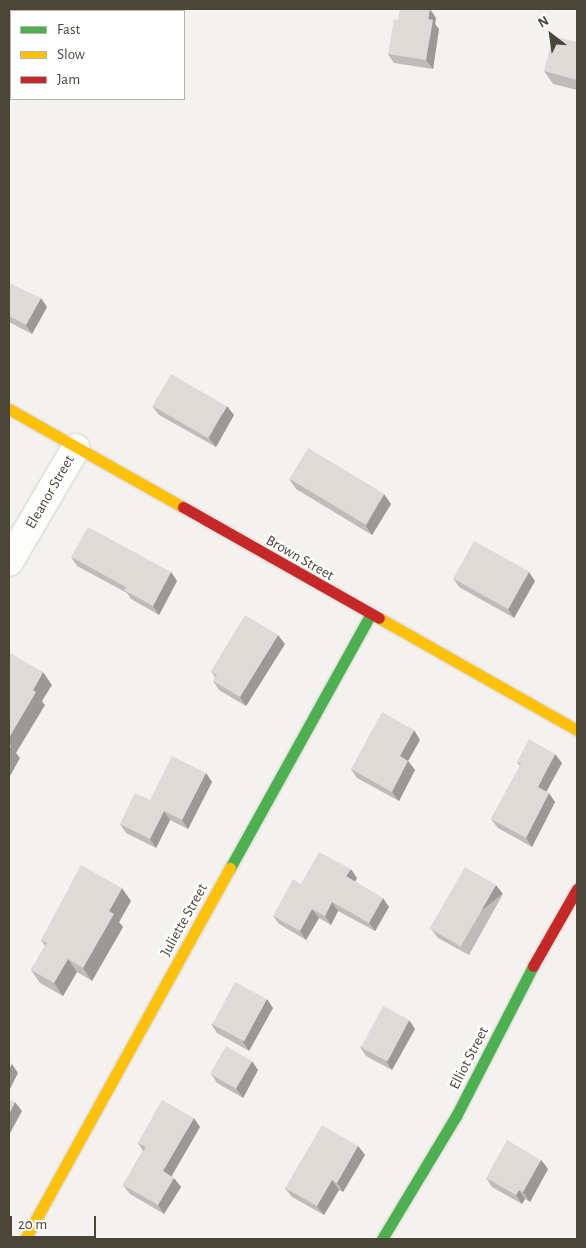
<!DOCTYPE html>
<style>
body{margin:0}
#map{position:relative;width:586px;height:1248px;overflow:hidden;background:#f4f2ee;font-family:"Alegreya Sans",sans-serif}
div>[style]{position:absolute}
.roads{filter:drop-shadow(0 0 1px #d2d0cb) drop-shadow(0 0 1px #d2d0cb)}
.street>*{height:28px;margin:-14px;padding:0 14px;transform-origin:14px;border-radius:14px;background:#fdfdfc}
.fast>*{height:11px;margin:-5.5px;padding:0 5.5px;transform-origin:5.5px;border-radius:5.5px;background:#4caf50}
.slow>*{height:11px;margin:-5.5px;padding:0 5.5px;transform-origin:5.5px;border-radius:5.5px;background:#ffc107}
.jam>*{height:11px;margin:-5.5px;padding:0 5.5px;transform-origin:5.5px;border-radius:5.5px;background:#c62828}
.wall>*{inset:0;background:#bfbcb8}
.shaded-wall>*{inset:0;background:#9b9996;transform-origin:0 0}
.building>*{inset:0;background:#dedbd6;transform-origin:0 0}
span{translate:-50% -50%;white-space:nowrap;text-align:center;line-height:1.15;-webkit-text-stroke:5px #fff;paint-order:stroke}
.street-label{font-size:15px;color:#4b4439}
.frame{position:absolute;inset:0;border:10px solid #4b4439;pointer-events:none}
.legend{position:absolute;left:10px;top:10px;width:175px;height:90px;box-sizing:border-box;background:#fff;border:1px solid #b7b4b0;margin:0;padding:6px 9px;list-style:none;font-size:15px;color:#4b4439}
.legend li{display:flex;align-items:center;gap:10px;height:25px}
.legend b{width:25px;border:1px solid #b7b4b0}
.north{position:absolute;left:526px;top:10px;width:50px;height:50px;-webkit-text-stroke:4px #fff;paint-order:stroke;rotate:330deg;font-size:14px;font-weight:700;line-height:20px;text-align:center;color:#4b4439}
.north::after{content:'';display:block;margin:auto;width:18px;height:22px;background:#4b4439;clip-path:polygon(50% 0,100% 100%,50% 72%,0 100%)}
.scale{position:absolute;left:10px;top:1216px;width:86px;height:22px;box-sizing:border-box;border:2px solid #4b4439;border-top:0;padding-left:6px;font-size:15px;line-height:18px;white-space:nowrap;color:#4b4439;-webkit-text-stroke:4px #fff;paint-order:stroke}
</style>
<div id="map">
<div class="roads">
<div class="street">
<div style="left:9px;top:562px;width:132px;rotate:-59.6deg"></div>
</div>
<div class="fast">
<div style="left:230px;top:868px;width:289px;rotate:-61deg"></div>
<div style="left:382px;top:1239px;width:144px;rotate:-59deg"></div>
<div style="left:456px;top:1116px;width:169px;rotate:-62.8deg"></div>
</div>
<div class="slow">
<div style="left:9px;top:409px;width:200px;rotate:29.4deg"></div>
<div style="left:379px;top:618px;width:227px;rotate:29.5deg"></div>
<div style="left:25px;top:1239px;width:424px;rotate:-61.1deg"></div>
</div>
<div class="jam">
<div style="left:183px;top:507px;width:225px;rotate:29.5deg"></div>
<div style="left:533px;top:966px;width:89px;rotate:-60.3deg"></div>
</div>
</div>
<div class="wall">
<div style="clip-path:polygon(436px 18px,435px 24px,439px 29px,433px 69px,394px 63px,388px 54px,398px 20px)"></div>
<div style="clip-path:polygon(577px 42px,577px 90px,553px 84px,544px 71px)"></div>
<div style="clip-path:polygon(9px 283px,47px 307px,32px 334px,9px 322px)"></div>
<div style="clip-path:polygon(152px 406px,234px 415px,216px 447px,159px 415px)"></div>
<div style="clip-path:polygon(289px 479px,391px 504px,372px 535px,296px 489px)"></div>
<div style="clip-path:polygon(71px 557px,171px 572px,177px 581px,159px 615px,131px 599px,127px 593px,77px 566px)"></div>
<div style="clip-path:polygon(453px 578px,535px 581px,514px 618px,459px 587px)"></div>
<div style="clip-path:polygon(285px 644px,246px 706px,219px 690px,213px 681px,215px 677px,211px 671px)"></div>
<div style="clip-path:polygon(420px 740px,408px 761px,415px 770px,399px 801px,357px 778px,351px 769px)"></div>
<div style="clip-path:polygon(517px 762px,562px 763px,546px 792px,555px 802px,532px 847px,498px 828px,491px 819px,520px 766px)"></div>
<div style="clip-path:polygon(206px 773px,212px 782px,188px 829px,170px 820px,156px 848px,126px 833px,120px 824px,150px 800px)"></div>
<div style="clip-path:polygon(357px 878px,355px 881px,389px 907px,375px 931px,338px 911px,331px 925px,319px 918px,306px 940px,279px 924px,273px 916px,301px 884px)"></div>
<div style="clip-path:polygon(503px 894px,469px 955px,438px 938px,431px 929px)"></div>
<div style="clip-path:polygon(131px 901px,119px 922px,123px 927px,92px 981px,77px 972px,63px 996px,40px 983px,31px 970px,45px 946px,41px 940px)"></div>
<div style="clip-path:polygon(273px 1008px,249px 1051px,217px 1033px,211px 1024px)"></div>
<div style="clip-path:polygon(409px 1020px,415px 1029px,392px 1070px,366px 1056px,360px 1047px)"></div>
<div style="clip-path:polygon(258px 1070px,243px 1098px,217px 1083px,211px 1074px)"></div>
<div style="clip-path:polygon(200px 1127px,172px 1176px,181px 1187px,164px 1214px,130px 1194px,123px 1185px,143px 1151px,138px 1143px)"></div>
<div style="clip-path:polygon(358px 1146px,365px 1155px,343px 1192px,339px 1190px,324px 1215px,292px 1197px,285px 1188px)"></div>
<div style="clip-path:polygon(541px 1160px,548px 1169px,530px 1202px,525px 1199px,522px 1204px,492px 1187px,486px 1178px)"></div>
</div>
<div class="shaded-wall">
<div style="clip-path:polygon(430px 9px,436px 18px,435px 24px,439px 29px,433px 69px,426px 60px,428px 19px)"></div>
<div style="clip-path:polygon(41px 298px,47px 307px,32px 334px,26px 325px)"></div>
<div style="clip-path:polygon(227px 406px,234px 415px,216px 447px,209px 438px)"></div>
<div style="clip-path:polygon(384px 494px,391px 504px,372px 535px,366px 526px)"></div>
<div style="clip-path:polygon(171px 572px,177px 581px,159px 615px,153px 606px)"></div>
<div style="clip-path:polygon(529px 572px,535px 581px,514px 618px,508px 609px)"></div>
<div style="clip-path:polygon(278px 635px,285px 644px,246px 706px,240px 697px)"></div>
<div style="clip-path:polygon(43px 672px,52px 685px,42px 701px,45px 705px,16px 753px,20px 758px,9px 778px,9px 738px,33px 690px)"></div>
<div style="clip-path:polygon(414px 730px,420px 740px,408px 761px,415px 770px,399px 801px,392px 792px,400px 756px)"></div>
<div style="clip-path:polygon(555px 754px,562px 763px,544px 796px,538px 787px)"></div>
<div style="clip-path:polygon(206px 773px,212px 782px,188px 829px,182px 820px)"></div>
<div style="clip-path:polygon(549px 793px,555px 802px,532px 847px,526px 838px)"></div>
<div style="clip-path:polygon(164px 811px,170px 820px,156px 848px,150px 839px)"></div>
<div style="clip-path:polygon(351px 869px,357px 878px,353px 885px,346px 876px)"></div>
<div style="left:496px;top:885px;width:11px;height:70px;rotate:52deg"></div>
<div style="clip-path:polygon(122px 888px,131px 901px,119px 922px,123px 927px,92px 981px,83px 968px,109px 911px)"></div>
<div style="clip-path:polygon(383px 898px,389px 907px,375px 931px,369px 923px)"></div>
<div style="clip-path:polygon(332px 902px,338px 911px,331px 925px,325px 916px)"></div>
<div style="clip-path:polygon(312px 909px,319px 918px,306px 940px,300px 931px)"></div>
<div style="clip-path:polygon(68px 959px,77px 972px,63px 996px,54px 983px)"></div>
<div style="clip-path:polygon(267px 999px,273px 1008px,249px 1051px,243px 1042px)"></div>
<div style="clip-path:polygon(409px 1020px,415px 1029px,392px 1070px,386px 1061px)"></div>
<div style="clip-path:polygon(252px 1061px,258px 1070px,243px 1098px,236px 1088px)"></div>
<div style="clip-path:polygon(12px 1064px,18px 1073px,9px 1091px,9px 1069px)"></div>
<div style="clip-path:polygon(15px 1102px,22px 1111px,9px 1135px,9px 1114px)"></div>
<div style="clip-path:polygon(194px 1118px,200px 1127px,169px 1180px,163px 1171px)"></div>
<div style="clip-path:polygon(358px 1146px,365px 1155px,343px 1192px,337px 1183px)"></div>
<div style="clip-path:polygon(541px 1160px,548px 1169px,530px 1202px,523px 1192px)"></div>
<div style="clip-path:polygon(174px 1178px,181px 1187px,164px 1214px,158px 1205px)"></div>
<div style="clip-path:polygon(332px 1180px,339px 1190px,324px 1215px,317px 1206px)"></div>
<div style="clip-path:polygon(519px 1190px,525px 1199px,522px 1204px,516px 1195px)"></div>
</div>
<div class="building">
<div style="clip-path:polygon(400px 9px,430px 9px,428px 19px,433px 20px,426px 60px,388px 54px,394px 19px,398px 20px)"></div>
<div style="clip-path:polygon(553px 36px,577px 42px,577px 80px,544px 71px)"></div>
<div style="clip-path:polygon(9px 283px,41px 298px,26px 325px,9px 316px)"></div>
<div style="left:171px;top:374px;width:64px;height:37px;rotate:30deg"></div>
<div style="left:308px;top:448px;width:89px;height:36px;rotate:31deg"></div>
<div style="clip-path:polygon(88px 527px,171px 572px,153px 606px,124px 590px,126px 587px,71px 557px)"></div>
<div style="left:474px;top:541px;width:63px;height:43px;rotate:29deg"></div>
<div style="clip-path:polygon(245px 615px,278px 635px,240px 697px,213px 681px,217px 675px,211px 671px)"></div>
<div style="clip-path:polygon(10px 653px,43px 672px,33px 690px,36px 692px,9px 738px,9px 656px)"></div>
<div style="clip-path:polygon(382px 712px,414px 730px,400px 756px,408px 761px,392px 792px,351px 769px)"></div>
<div style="clip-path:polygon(529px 739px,555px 754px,538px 787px,549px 793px,526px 838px,491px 819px,521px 764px,517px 762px)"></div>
<div style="clip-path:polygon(9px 744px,11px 746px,9px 750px)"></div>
<div style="clip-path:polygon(172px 756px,206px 773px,182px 820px,164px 811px,150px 839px,120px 824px,135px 793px,150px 800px)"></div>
<div style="clip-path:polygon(319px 852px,351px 869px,346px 876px,383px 898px,369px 923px,332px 902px,325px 916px,312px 909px,300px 931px,273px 916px,293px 879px,301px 884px)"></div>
<div style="clip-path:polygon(81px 865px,122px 888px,109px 911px,114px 914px,83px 968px,68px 959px,54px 983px,31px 970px,47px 943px,41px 940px)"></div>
<div style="left:465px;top:867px;width:36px;height:71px;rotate:30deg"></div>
<div style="left:235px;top:982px;width:36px;height:48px;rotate:28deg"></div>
<div style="left:383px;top:1006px;width:30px;height:47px;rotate:28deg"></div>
<div style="left:226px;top:1046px;width:30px;height:32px;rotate:30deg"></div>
<div style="clip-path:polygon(9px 1063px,12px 1064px,9px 1069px)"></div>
<div style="clip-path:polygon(9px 1099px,15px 1102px,9px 1114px)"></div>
<div style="clip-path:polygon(162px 1100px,194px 1118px,163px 1171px,174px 1178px,158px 1205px,123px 1185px,146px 1147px,138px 1143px)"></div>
<div style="clip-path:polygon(322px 1125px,358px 1146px,337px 1183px,332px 1180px,317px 1206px,285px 1188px)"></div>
<div style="clip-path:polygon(507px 1140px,541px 1160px,523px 1192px,519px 1190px,516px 1195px,486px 1178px)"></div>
</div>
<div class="street-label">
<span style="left:50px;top:492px;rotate:-60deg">Eleanor Street</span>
<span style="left:300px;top:558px;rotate:30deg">Brown Street</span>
<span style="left:184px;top:920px;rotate:-61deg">Juliette Street</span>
<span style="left:469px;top:1058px;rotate:-63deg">Elliot Street</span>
</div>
<div class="frame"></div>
<ul class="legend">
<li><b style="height:6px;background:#4caf50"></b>Fast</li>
<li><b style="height:6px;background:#ffc107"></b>Slow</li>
<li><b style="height:6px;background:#c62828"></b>Jam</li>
</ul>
<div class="north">N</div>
<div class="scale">20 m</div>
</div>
